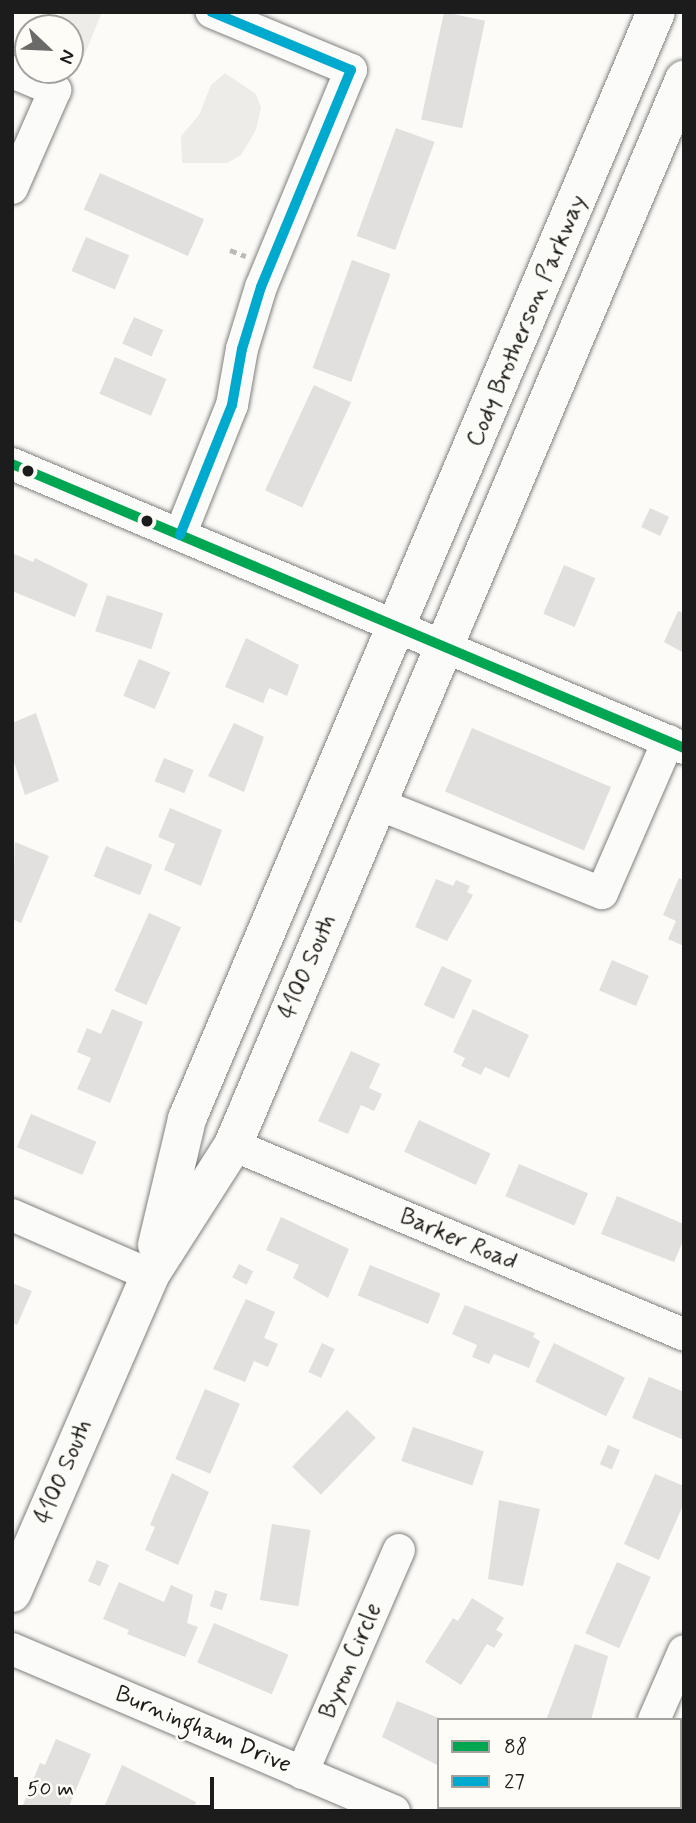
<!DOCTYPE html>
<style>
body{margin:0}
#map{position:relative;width:696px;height:1823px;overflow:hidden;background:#fcfbf8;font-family:Mynerve,sans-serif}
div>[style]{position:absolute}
.green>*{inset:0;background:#edece8}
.building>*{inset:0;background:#e1e0de;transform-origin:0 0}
.path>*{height:4.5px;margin-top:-2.25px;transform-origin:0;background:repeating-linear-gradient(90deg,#bbbab8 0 7px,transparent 0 12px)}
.roads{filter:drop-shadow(0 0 2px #81807f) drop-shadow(0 0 2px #81807f)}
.minor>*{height:32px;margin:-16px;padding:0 16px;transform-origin:16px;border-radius:16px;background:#fbfbf9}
.major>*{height:38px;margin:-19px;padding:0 19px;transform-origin:19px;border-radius:19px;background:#fbfbf9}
.bus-1>*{height:10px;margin:-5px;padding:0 5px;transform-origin:5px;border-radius:5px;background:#00a651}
.bus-2>*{height:10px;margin:-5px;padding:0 5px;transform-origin:5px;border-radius:5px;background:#00a9ce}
.dots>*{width:19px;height:19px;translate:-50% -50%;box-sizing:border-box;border:4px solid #fdfcf7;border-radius:50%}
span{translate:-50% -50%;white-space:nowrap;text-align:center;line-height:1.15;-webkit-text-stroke:5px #fdfcf7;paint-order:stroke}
.street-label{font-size:24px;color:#1c1c1c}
.frame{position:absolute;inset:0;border:14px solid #1c1c1c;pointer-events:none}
.legend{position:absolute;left:437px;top:1718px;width:245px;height:91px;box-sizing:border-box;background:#fdfcf7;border:2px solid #a3a29f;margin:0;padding:9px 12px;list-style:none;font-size:21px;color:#1c1c1c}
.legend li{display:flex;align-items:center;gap:14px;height:35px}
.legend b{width:35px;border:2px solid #a3a29f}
.north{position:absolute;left:14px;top:14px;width:70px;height:70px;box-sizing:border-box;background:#fdfcf7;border:2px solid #a3a29f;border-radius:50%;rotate:113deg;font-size:19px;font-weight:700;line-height:28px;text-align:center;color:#1c1c1c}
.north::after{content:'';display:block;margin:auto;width:24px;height:32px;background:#6a6a69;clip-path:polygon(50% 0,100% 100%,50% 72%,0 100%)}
.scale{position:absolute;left:14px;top:1777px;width:200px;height:32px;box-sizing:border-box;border:4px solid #1c1c1c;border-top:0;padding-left:9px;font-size:21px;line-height:24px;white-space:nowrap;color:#1c1c1c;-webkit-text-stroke:5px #fdfcf7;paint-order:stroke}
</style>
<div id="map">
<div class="green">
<div style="clip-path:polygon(62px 12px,102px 12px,84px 56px,70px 50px,70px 28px,55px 28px)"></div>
<div style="clip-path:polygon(225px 73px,256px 94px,261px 108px,256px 130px,241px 155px,227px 163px,182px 163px,181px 136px,199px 115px,211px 85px)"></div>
</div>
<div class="building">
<div style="left:444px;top:12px;width:42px;height:110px;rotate:12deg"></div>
<div style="left:396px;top:128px;width:41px;height:115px;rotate:20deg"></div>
<div style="left:100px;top:173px;width:114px;height:40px;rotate:24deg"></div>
<div style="left:86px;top:237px;width:47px;height:37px;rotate:23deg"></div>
<div style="left:352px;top:260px;width:41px;height:115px;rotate:20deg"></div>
<div style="left:134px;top:317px;width:32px;height:29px;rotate:24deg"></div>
<div style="left:115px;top:357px;width:56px;height:40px;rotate:23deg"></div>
<div style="left:314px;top:385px;width:41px;height:116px;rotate:25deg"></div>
<div style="left:650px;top:508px;width:21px;height:21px;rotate:25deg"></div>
<div style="clip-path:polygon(12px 553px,33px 562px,35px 558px,88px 584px,75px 617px,12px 591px)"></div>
<div style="left:564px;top:565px;width:34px;height:53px;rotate:23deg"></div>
<div style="left:107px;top:595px;width:59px;height:38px;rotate:18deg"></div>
<div style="clip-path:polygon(678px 611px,684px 613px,684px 653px,664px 642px)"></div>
<div style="clip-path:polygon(246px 638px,299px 665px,287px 696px,269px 688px,263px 703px,225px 687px)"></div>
<div style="left:139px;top:659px;width:34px;height:40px;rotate:23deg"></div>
<div style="clip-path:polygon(36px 713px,59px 781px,25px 795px,12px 756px,12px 723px)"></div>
<div style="clip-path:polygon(234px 723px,264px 737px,244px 792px,208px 776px)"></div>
<div style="left:472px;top:728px;width:151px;height:69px;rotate:23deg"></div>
<div style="left:164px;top:758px;width:32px;height:25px;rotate:22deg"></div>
<div style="clip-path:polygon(170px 808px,222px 830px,201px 886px,164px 870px,175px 844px,158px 837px)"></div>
<div style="clip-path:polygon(15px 842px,49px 856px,21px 923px,12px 919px)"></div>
<div style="left:106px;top:846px;width:50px;height:33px;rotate:22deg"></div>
<div style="clip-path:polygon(679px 878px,684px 880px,684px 946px,668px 939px,676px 921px,663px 915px)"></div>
<div style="clip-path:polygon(436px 879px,453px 886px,456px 880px,470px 886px,467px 892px,473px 895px,447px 941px,415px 927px)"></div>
<div style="left:149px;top:913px;width:35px;height:85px;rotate:24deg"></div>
<div style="left:612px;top:960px;width:40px;height:33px;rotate:23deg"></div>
<div style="left:442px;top:966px;width:33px;height:43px;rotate:25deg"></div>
<div style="clip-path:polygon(112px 1009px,143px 1022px,110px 1103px,77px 1089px,91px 1058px,77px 1052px,87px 1028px,101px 1034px)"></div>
<div style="clip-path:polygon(473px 1009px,529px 1035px,509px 1078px,485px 1067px,481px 1075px,461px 1066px,465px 1058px,453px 1052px)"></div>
<div style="clip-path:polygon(351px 1051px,380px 1064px,369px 1088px,382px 1094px,374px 1111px,361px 1105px,348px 1134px,318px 1121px)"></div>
<div style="left:31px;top:1114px;width:71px;height:36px;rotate:23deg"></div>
<div style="left:419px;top:1120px;width:79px;height:35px;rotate:25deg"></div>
<div style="left:519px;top:1164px;width:75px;height:35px;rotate:23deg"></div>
<div style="clip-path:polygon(617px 1196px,684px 1224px,684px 1239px,674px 1262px,601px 1234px)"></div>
<div style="clip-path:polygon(281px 1217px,349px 1249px,328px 1298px,293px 1278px,299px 1265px,266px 1250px)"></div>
<div style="left:239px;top:1264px;width:16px;height:15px;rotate:27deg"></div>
<div style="left:370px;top:1265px;width:76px;height:33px;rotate:22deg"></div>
<div style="clip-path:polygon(12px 1283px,32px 1291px,17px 1325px,12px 1323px)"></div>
<div style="clip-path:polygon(246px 1299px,275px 1312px,264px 1338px,278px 1344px,268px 1367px,254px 1361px,245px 1382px,213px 1369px)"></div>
<div style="clip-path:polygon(465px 1305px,535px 1333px,533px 1337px,540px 1341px,529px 1368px,494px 1354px,489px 1364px,472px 1357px,477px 1345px,452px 1334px)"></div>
<div style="left:322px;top:1343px;width:14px;height:32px;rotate:25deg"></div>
<div style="left:554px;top:1343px;width:79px;height:43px;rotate:26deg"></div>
<div style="clip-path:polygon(649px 1377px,684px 1392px,684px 1440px,632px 1418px)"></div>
<div style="left:205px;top:1389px;width:38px;height:76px;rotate:23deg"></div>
<div style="left:347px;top:1410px;width:40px;height:79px;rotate:44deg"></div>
<div style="left:413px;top:1427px;width:75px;height:36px;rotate:19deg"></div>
<div style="left:608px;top:1445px;width:13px;height:21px;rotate:23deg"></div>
<div style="clip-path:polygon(172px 1473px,209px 1492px,178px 1565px,145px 1550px,155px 1527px,150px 1525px)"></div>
<div style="clip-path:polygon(655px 1474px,684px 1486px,684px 1503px,659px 1560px,624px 1544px)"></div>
<div style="clip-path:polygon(499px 1500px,540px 1509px,523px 1586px,488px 1579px)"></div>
<div style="left:272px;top:1524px;width:39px;height:77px;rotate:9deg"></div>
<div style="left:97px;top:1560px;width:13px;height:23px;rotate:23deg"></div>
<div style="left:617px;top:1562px;width:37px;height:78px;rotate:24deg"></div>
<div style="clip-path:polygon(119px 1582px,164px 1602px,171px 1585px,193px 1595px,187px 1623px,198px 1627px,185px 1657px,127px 1634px,129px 1630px,103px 1619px)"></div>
<div style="left:215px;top:1590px;width:13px;height:17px;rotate:18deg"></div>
<div style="clip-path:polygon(472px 1598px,504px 1618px,496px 1630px,503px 1634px,494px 1648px,487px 1644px,461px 1685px,425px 1662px,453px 1618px,458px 1621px)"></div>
<div style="left:214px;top:1623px;width:81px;height:43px;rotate:23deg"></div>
<div style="clip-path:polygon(575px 1644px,608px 1656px,591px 1720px,546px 1720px)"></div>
<div style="clip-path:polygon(397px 1701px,439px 1718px,439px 1766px,382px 1737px)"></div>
<div style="clip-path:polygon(56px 1739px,91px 1754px,67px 1811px,21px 1810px,40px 1763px,45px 1765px)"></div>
<div style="clip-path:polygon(122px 1765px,196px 1802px,192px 1811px,114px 1811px,104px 1807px)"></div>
</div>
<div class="path">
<div style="left:230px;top:250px;width:17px;rotate:21deg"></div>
</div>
<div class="roads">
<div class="minor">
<div style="left:12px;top:72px;width:47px;rotate:22.7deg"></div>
<div style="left:55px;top:90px;width:107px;rotate:113.7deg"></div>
<div style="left:12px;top:464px;width:730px;rotate:22.91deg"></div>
<div style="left:180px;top:535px;width:140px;rotate:-68.2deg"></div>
<div style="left:232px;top:405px;width:57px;rotate:-79.9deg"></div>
<div style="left:242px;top:349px;width:65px;rotate:-73deg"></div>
<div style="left:261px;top:287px;width:235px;rotate:-67.5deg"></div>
<div style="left:351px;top:70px;width:151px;rotate:-157.4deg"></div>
<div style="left:378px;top:804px;width:241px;rotate:21.7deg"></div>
<div style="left:602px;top:893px;width:166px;rotate:-66.5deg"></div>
<div style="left:233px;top:1145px;width:489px;rotate:22.8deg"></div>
<div style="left:12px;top:1215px;width:150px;rotate:23.5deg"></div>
<div style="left:12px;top:1649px;width:415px;rotate:23deg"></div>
<div style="left:654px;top:1720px;width:75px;rotate:-66.5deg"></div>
<div style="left:302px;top:1773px;width:243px;rotate:-66.5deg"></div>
<div style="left:616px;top:1811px;width:4px;rotate:-76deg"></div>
</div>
<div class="major">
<div style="left:157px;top:1245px;width:130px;rotate:-76.6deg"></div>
<div style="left:187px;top:1119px;width:1202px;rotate:-67.04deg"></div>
<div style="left:12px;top:1593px;width:347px;rotate:-66.5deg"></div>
<div style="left:150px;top:1275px;width:154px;rotate:-57.4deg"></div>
<div style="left:233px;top:1145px;width:1157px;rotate:-67.05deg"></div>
</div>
</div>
<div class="bus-1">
<div style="left:12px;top:464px;width:730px;rotate:22.91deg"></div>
</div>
<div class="bus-2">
<div style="left:180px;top:535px;width:140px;rotate:-68.2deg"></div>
<div style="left:232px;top:405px;width:57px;rotate:-79.9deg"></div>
<div style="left:242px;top:349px;width:65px;rotate:-73deg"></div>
<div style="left:261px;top:287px;width:235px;rotate:-67.5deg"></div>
<div style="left:351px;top:70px;width:151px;rotate:-157.4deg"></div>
</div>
<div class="dots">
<div style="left:28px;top:471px;background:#1c1c1c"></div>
<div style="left:147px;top:521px;background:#1c1c1c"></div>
</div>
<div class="street-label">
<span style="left:527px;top:321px;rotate:-67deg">Cody Brotherson Parkway</span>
<span style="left:308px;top:967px;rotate:-67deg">4100 South</span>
<span style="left:458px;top:1240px;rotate:23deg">Barker Road</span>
<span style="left:64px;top:1472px;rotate:-67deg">4100 South</span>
<span style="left:351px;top:1661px;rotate:-67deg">Byron Circle</span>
<span style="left:203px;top:1730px;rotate:23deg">Burningham Drive</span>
</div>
<div class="frame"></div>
<ul class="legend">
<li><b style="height:9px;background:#00a651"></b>88</li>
<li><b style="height:9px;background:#00a9ce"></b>27</li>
</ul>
<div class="north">N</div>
<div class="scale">50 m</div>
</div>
